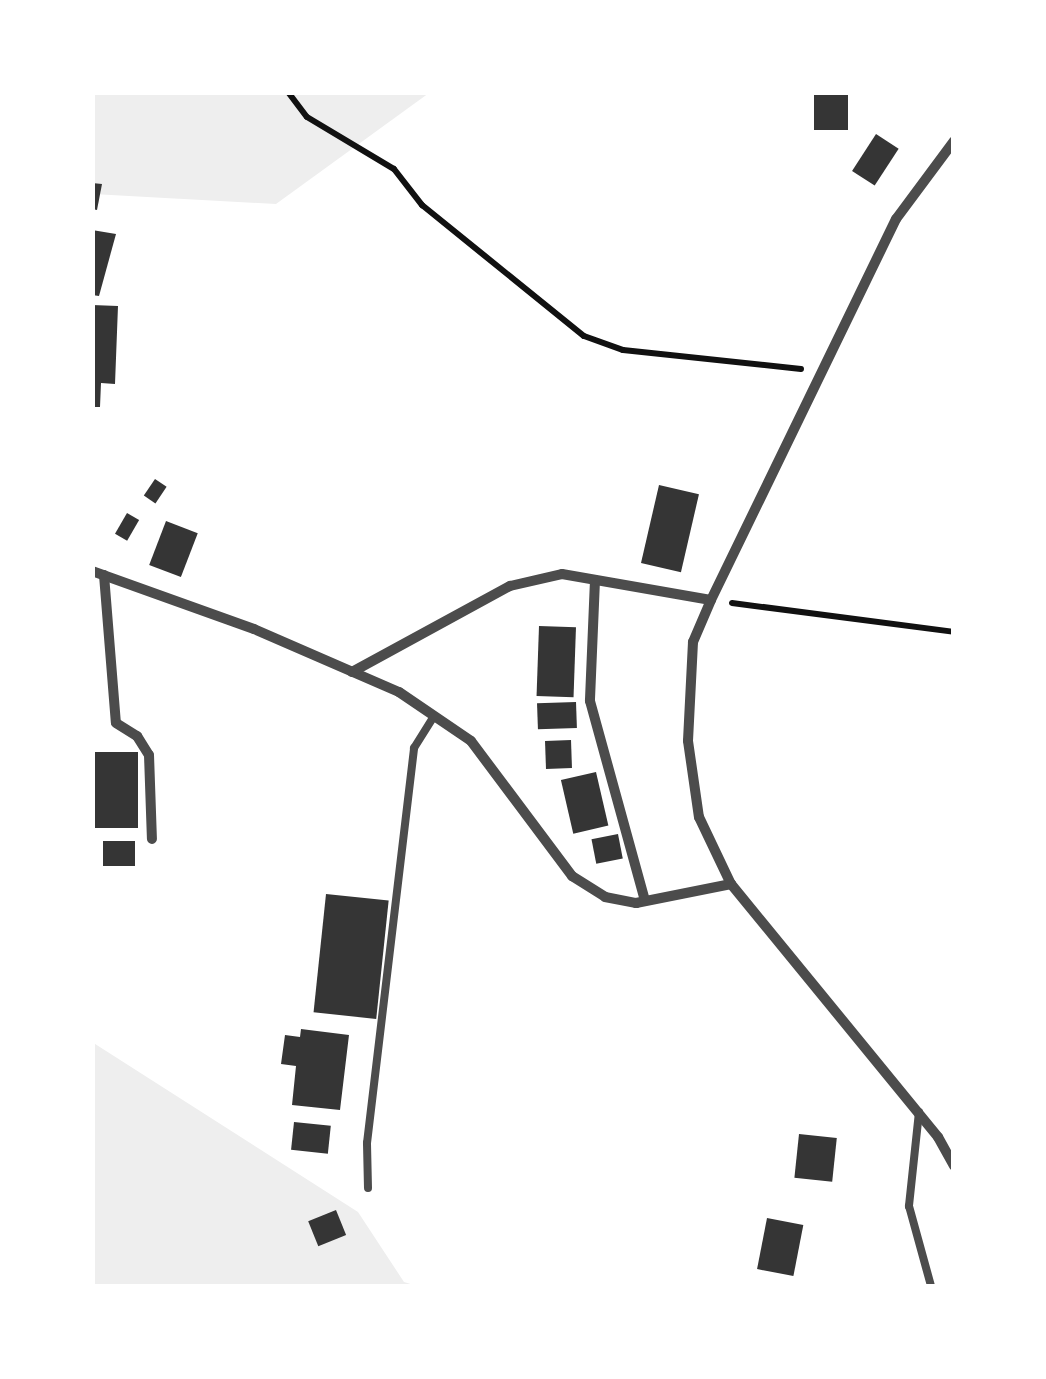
<!DOCTYPE html>
<style>
body{margin:0}
#map{position:relative;width:1046px;height:1379px;overflow:hidden;background:#fff;font-family:"Fira Sans",sans-serif}
div>[style]{position:absolute}
.green>*{inset:0;background:#eee}
.building>*{inset:0;background:#353535;transform-origin:0 0}
.path>*{height:6px;margin:-3px;padding:0 3px;transform-origin:3px;border-radius:3px;background:#111}
.service>*{height:8px;margin:-4px;padding:0 4px;transform-origin:4px;border-radius:4px;background:#4c4c4c}
.minor>*{height:10px;margin:-5px;padding:0 5px;transform-origin:5px;border-radius:5px;background:#4c4c4c}
span{translate:-50% -50%;white-space:nowrap;text-align:center;line-height:1.15;-webkit-text-stroke:9px #fff;paint-order:stroke}
.frame{position:absolute;inset:0;border:95px solid #fff;pointer-events:none}
</style>
<div id="map">
<div class="green">
<div style="clip-path:polygon(92px 93px,429px 93px,276px 204px,93px 194px)"></div>
<div style="clip-path:polygon(92px 1042px,358px 1212px,404px 1282px,417px 1286px,93px 1286px)"></div>
</div>
<div class="building">
<div style="left:814px;top:92px;width:34px;height:38px"></div>
<div style="left:876px;top:134px;width:27px;height:44px;rotate:33deg"></div>
<div style="clip-path:polygon(92px 183px,102px 184px,97px 210px,92px 209px)"></div>
<div style="clip-path:polygon(92px 230px,116px 234px,99px 296px,92px 295px)"></div>
<div style="clip-path:polygon(92px 305px,118px 306px,115px 384px,101px 383px,100px 407px,92px 407px)"></div>
<div style="left:155px;top:479px;width:14px;height:20px;rotate:34deg"></div>
<div style="left:659px;top:485px;width:41px;height:80px;rotate:13deg"></div>
<div style="left:127px;top:513px;width:14px;height:24px;rotate:30deg"></div>
<div style="left:166px;top:521px;width:34px;height:47px;rotate:21deg"></div>
<div style="left:539px;top:626px;width:37px;height:70px;rotate:2deg"></div>
<div style="left:576px;top:702px;width:26px;height:39px;rotate:88deg"></div>
<div style="left:571px;top:740px;width:28px;height:26px;rotate:88deg"></div>
<div style="left:92px;top:752px;width:46px;height:76px"></div>
<div style="left:596px;top:772px;width:55px;height:36px;rotate:77deg"></div>
<div style="left:618px;top:834px;width:25px;height:27px;rotate:79deg"></div>
<div style="left:103px;top:841px;width:32px;height:25px"></div>
<div style="left:326px;top:894px;width:63px;height:119px;rotate:6deg"></div>
<div style="clip-path:polygon(301px 1029px,349px 1035px,340px 1110px,292px 1105px,296px 1066px,281px 1064px,285px 1035px,300px 1037px)"></div>
<div style="left:294px;top:1122px;width:37px;height:28px;rotate:6deg"></div>
<div style="left:799px;top:1134px;width:38px;height:44px;rotate:6deg"></div>
<div style="left:336px;top:1210px;width:27px;height:30px;rotate:68deg"></div>
<div style="left:767px;top:1218px;width:37px;height:52px;rotate:11deg"></div>
</div>
<div class="path">
<div style="left:288px;top:92px;width:31px;rotate:53deg"></div>
<div style="left:307px;top:117px;width:101px;rotate:30.9deg"></div>
<div style="left:394px;top:169px;width:46px;rotate:52.1deg"></div>
<div style="left:422px;top:205px;width:208px;rotate:39deg"></div>
<div style="left:584px;top:336px;width:41px;rotate:19.7deg"></div>
<div style="left:623px;top:350px;width:179px;rotate:6.1deg"></div>
<div style="left:732px;top:603px;width:224px;rotate:7.4deg"></div>
</div>
<div class="service">
<div style="left:919px;top:1112px;width:95px;rotate:96.1deg"></div>
<div style="left:909px;top:1206px;width:83px;rotate:74.6deg"></div>
<div style="left:368px;top:1188px;width:45px;rotate:-91.3deg"></div>
<div style="left:367px;top:1143px;width:398px;rotate:-83.2deg"></div>
<div style="left:414px;top:748px;width:38px;rotate:-58deg"></div>
</div>
<div class="minor">
<div style="left:954px;top:141px;width:97px;rotate:126.6deg"></div>
<div style="left:896px;top:219px;width:424px;rotate:115.9deg"></div>
<div style="left:711px;top:600px;width:46px;rotate:113.2deg"></div>
<div style="left:693px;top:642px;width:99px;rotate:92.9deg"></div>
<div style="left:688px;top:741px;width:77px;rotate:81.8deg"></div>
<div style="left:699px;top:817px;width:74px;rotate:64.5deg"></div>
<div style="left:731px;top:884px;width:327px;rotate:50.7deg"></div>
<div style="left:938px;top:1137px;width:33px;rotate:61deg"></div>
<div style="left:92px;top:571px;width:172px;rotate:19.7deg"></div>
<div style="left:254px;top:629px;width:158px;rotate:23.5deg"></div>
<div style="left:399px;top:692px;width:87px;rotate:34.2deg"></div>
<div style="left:471px;top:741px;width:169px;rotate:53.2deg"></div>
<div style="left:572px;top:876px;width:39px;rotate:32deg"></div>
<div style="left:605px;top:897px;width:32px;rotate:11deg"></div>
<div style="left:636px;top:903px;width:97px;rotate:-11.3deg"></div>
<div style="left:104px;top:575px;width:148px;rotate:85.4deg"></div>
<div style="left:116px;top:723px;width:25px;rotate:32deg"></div>
<div style="left:137px;top:736px;width:22px;rotate:58deg"></div>
<div style="left:149px;top:755px;width:84px;rotate:88deg"></div>
<div style="left:595px;top:580px;width:121px;rotate:92.4deg"></div>
<div style="left:590px;top:701px;width:207px;rotate:74.6deg"></div>
<div style="left:352px;top:672px;width:180px;rotate:-28.6deg"></div>
<div style="left:510px;top:586px;width:53px;rotate:-13deg"></div>
<div style="left:562px;top:574px;width:151px;rotate:9.9deg"></div>
</div>
<div class="frame"></div>
</div>
